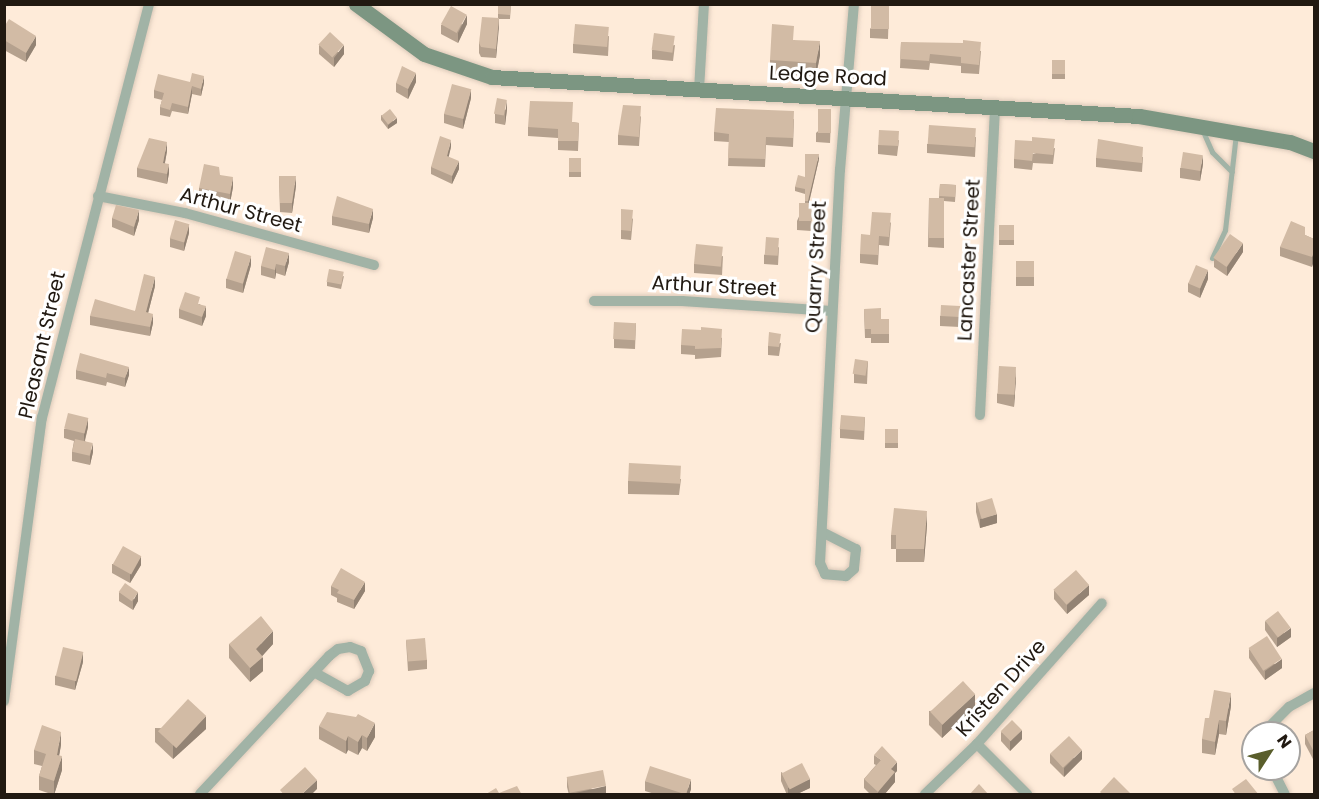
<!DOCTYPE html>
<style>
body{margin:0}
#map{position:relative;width:1319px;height:799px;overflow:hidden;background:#feebd9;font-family:Poppins,sans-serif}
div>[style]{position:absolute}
.roads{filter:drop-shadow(0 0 2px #dbc9b9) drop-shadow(0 0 2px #dbc9b9)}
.lane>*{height:5px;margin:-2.5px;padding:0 2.5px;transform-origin:2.5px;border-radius:2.5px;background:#a1b3a6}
.street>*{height:10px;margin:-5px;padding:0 5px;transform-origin:5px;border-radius:5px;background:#a1b3a6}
.secondary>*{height:15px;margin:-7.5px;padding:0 7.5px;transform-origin:7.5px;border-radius:7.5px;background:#7c9682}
.wall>*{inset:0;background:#b5a18e;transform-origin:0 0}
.shaded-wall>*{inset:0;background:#938374}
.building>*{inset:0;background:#d2bba5;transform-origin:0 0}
span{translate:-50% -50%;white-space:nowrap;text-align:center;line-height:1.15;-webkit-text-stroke:6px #fff;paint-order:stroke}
.street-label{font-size:20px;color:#211911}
.frame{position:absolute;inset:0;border:6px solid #211911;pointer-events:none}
.north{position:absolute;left:1241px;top:721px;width:60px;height:60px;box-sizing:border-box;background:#fff;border:2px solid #a6a3a0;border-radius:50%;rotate:54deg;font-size:16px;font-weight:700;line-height:24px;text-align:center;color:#211911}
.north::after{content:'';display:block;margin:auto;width:21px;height:27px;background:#5a5e2c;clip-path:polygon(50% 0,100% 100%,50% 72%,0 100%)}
</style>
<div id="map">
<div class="roads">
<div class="lane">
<div style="left:1201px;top:127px;width:27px;rotate:66deg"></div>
<div style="left:1212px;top:152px;width:28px;rotate:45deg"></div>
<div style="left:1212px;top:258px;width:31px;rotate:-65deg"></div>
<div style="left:1225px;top:230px;width:97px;rotate:-83.5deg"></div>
</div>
<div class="street">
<div style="left:699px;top:90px;width:86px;rotate:-86.7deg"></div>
<div style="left:98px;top:196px;width:89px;rotate:11.1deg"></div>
<div style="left:185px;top:213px;width:196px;rotate:15.4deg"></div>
<div style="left:594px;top:301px;width:88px"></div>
<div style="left:682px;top:301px;width:150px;rotate:3.8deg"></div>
<div style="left:980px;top:415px;width:308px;rotate:-87.2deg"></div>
<div style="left:822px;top:532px;width:38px;rotate:27deg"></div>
<div style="left:856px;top:549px;width:20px;rotate:96deg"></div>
<div style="left:854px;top:569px;width:11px;rotate:139deg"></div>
<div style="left:846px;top:576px;width:21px;rotate:-175deg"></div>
<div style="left:825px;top:574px;width:12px;rotate:-114deg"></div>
<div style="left:820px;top:563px;width:394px;rotate:-87.1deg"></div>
<div style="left:840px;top:170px;width:167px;rotate:-85.2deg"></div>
<div style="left:4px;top:701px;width:286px;rotate:-82.4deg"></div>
<div style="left:42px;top:418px;width:428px;rotate:-75.5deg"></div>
<div style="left:1263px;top:733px;width:37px;rotate:-45deg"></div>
<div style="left:1289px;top:707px;width:29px;rotate:-29deg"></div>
<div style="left:977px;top:744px;width:71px;rotate:45deg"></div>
<div style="left:1272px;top:769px;width:28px;rotate:63deg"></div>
<div style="left:200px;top:794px;width:189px;rotate:-46.9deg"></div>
<div style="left:329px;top:656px;width:11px;rotate:-38deg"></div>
<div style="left:338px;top:649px;width:12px;rotate:-9deg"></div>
<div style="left:350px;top:647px;width:12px;rotate:20deg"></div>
<div style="left:361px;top:651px;width:22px;rotate:68deg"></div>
<div style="left:369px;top:671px;width:11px;rotate:112deg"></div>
<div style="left:365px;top:681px;width:20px;rotate:150deg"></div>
<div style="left:348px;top:691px;width:39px;rotate:-151deg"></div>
<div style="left:925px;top:794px;width:72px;rotate:-43.9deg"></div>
<div style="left:977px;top:744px;width:188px;rotate:-48.4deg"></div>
</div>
<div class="secondary">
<div style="left:356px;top:4px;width:84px;rotate:36.3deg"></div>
<div style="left:424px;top:54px;width:72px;rotate:18.7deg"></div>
<div style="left:492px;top:77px;width:648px;rotate:3.45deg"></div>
<div style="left:1139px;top:116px;width:153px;rotate:9.8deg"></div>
<div style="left:1290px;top:142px;width:26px;rotate:21deg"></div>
</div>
</div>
<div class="wall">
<div style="clip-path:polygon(498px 4px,511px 4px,510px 19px,499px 19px,496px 58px,481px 57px,479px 53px,479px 43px,498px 18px)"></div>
<div style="clip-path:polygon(889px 4px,888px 39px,870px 38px,870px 29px)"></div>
<div style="clip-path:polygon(467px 24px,458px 43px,441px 34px,441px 25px)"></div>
<div style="clip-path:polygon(4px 27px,36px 45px,26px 62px,4px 50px)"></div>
<div style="clip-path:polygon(609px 36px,608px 56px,573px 53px,573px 44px)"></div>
<div style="clip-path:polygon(794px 40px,820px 55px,816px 76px,770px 74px,770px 60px)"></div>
<div style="clip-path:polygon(901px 42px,981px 51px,979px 74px,961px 73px,961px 66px,930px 63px,929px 70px,900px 68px)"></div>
<div style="clip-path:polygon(319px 45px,344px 54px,334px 67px,319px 54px)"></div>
<div style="clip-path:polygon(675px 45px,673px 61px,652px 59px,652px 50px)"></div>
<div style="left:1052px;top:60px;width:13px;height:19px"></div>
<div style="clip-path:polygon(190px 82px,204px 83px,201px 96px,192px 94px,188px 114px,172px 111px,170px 117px,160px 115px,160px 107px,162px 100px,154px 98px,154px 90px)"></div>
<div style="clip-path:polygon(416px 82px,408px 99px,396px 92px,396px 83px)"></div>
<div style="clip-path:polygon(471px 98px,463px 129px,444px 123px,444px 114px)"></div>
<div style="clip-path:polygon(507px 109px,505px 125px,495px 123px,495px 114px)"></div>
<div style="clip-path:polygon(381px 115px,397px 123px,388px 129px,381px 120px)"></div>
<div style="clip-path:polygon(641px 116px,639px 146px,618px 145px,618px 135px)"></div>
<div style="clip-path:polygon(794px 119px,793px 147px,766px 145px,765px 167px,728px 166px,729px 142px,714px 141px,714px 132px)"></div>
<div style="clip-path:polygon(831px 119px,830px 143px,816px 142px,816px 133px)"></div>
<div style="clip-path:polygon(572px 122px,579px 123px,578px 151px,558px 150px,558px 138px,528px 136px,528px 127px)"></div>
<div style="clip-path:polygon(976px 137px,975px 157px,927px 153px,927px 144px)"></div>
<div style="clip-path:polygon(899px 140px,897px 156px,878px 154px,878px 145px)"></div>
<div style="clip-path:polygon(451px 147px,448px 157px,459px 169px,452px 184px,431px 174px,431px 167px)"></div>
<div style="clip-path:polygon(1055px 148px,1053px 164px,1033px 163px,1032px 170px,1014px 168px,1014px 159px)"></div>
<div style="clip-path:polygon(167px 151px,165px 163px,169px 173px,167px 184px,137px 177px,137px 168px)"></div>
<div style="clip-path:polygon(1143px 157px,1142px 172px,1096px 167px,1096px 158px)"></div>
<div style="left:569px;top:158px;width:12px;height:19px"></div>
<div style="clip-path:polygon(819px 159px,809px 203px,812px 212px,811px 231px,797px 230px,797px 221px,805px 203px,805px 194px,795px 191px,795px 187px,805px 177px)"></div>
<div style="clip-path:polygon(1203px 164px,1200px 181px,1180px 178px,1180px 168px)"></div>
<div style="clip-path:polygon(220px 175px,233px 187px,230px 203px,199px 197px,199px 188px)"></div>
<div style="clip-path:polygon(279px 176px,296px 186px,292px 213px,280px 212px)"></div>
<div style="clip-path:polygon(940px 184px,956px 185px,955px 202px,944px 201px,944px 248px,928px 247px,929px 198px,939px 198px)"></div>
<div style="clip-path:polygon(621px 209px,633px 219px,631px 240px,621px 239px)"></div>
<div style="clip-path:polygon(332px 216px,373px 218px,369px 233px,332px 225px)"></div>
<div style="clip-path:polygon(112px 218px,139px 220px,134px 236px,112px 227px)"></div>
<div style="clip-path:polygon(891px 222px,889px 246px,879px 245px,878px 265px,860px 263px,860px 254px)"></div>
<div style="left:999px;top:225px;width:15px;height:20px"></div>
<div style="clip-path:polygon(189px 233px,184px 251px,170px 247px,170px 238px)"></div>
<div style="clip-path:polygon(1305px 235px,1314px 239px,1312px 267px,1280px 256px,1280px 247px)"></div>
<div style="clip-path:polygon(779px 247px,778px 265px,764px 264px,764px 255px)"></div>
<div style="clip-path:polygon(1243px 252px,1227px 276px,1214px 267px,1214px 258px)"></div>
<div style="clip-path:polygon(723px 256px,722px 275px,694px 273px,694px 264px)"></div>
<div style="left:1016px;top:261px;width:18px;height:25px"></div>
<div style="clip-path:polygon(289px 262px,285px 276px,276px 273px,275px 279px,261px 275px,261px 266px)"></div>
<div style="clip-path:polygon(251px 265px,243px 293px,226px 288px,226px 279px)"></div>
<div style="clip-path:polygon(344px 276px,341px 289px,327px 286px,327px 282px)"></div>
<div style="clip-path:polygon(1208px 279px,1200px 298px,1188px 292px,1188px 283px)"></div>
<div style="clip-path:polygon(155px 286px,148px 313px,153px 323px,150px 336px,90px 325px,90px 316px,135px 311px)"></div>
<div style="clip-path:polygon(200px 304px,206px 316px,202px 326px,179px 318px,179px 309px)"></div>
<div style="clip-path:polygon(960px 306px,960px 327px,940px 326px,940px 316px)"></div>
<div style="clip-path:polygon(864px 309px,881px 319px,889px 319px,889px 343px,871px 343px,871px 338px,865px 338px)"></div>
<div style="clip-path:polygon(636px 323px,635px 349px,614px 348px,614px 339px)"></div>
<div style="clip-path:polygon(701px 330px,722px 338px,721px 357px,695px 359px,695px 355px,681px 354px,681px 345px)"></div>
<div style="clip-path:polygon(781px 343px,779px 356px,768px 355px,768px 346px)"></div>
<div style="clip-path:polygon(868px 361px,867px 384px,854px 383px,854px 374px)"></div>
<div style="clip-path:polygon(76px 370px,129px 375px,125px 387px,107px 382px,106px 386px,76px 379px)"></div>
<div style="clip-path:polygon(1016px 377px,1014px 407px,997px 403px,997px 394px)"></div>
<div style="clip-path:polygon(865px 417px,864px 440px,840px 438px,840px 429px)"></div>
<div style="clip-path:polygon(88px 427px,85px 441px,93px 452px,90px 465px,72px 461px,72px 452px,74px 441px,64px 438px,64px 429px)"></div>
<div style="left:885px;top:429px;width:13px;height:19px"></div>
<div style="clip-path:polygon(681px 479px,679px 495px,628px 494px,628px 481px)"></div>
<div style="clip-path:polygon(976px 502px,997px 523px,980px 528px,976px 512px)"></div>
<div style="clip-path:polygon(927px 525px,924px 562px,896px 562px,896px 549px,891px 549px,891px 535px)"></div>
<div style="clip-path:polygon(112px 564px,141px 565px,130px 583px,112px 573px)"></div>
<div style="clip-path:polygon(331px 586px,365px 591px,354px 609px,337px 602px,337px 598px,331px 595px)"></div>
<div style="clip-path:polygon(1054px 590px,1089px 595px,1067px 614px,1054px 599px)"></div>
<div style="clip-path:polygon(119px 592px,138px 601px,133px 610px,119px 601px)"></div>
<div style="clip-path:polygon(1265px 621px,1291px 637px,1277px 647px,1265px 630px)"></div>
<div style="clip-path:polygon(406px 640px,427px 660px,427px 669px,408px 671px)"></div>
<div style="clip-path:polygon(229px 644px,273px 644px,262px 656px,263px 671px,250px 682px,229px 658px)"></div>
<div style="clip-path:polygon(1249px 649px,1282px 668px,1265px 680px,1249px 658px)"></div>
<div style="clip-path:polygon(83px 662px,75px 690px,55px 685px,55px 676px)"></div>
<div style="clip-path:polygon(1231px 706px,1226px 735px,1219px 734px,1215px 755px,1202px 753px,1202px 739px)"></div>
<div style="clip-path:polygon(975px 707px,942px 738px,929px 725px,929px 711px)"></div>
<div style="clip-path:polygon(319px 726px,375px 737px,367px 751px,362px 748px,358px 755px,348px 750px,346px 754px,319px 739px)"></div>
<div style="clip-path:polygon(155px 728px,206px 729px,173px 759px,155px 742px)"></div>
<div style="clip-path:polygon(1314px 730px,1314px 761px,1305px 744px,1305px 735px)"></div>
<div style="clip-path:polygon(1001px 732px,1022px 739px,1010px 751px,1001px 741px)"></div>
<div style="clip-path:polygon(61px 745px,59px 755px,62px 770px,54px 795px,39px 790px,39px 776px,42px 766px,34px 764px,34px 750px)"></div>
<div style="clip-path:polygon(1050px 754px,1082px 759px,1064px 777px,1050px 763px)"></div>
<div style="clip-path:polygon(874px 755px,897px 771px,895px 773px,895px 782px,884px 795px,871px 795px,864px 788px,864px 779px,876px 765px,874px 764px)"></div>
<div style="clip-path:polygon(781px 772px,810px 788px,795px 795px,787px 795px,781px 781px)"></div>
<div style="clip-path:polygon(567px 778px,606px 795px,569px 795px,567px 787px)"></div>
<div style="clip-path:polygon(645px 781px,691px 789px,689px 795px,658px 795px,645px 791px)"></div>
</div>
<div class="shaded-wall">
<div style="clip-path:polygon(467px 15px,467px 24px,458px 43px,458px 33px)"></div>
<div style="clip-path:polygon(499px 18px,499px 27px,496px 58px,496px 49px)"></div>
<div style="clip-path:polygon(36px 36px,36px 45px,26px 62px,26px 53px)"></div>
<div style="clip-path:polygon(820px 41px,820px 55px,816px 76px,816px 63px)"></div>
<div style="clip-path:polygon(344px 45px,344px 54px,334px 67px,334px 58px)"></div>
<div style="clip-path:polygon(416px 73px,416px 82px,408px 99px,408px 89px)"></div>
<div style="clip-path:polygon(204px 76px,204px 83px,201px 96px,201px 89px)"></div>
<div style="clip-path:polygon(192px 86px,192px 94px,188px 114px,188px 107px)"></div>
<div style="clip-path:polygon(471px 89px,471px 98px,463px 129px,463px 119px)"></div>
<div style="clip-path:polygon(507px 100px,507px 109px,505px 125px,505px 115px)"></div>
<div style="clip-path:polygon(397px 118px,397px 123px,388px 129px,388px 125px)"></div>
<div style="clip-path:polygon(451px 140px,451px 147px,447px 164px,447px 156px)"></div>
<div style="clip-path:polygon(167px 142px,167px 151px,163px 172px,163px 163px)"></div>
<div style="clip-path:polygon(819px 154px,819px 159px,808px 206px,808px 201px)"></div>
<div style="clip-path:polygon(1203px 155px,1203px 164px,1200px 181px,1200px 172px)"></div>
<div style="clip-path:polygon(459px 161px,459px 169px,452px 184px,452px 176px)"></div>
<div style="clip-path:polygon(169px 164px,169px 173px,167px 184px,167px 174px)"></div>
<div style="clip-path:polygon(296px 176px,296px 186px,292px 213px,292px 203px)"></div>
<div style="clip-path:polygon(233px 177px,233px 187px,230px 203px,230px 194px)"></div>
<div style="clip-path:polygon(373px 209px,373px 218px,369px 233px,369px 224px)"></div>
<div style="clip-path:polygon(139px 210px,139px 220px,134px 236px,134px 227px)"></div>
<div style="clip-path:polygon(189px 224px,189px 233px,184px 251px,184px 242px)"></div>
<div style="clip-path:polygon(1243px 243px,1243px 252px,1227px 276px,1227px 267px)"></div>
<div style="clip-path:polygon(1314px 252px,1314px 261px,1312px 267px,1312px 257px)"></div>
<div style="clip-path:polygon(289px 253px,289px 262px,285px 276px,285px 266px)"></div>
<div style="clip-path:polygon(251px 256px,251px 265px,243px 293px,243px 284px)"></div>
<div style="clip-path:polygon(276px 264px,276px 273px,275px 279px,275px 270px)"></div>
<div style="clip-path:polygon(1208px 270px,1208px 279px,1200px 298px,1200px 288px)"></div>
<div style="clip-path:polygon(155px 277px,155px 286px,146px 321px,146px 312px)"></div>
<div style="clip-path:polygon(206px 306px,206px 316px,202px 326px,202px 317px)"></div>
<div style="clip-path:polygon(153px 314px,153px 323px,150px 336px,150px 327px)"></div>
<div style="clip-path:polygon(129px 367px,129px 375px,125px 387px,125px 378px)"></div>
<div style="clip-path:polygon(1016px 367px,1016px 377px,1014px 407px,1014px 398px)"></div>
<div style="clip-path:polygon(88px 418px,88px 427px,84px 443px,84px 434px)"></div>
<div style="clip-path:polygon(93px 443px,93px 452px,90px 465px,90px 456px)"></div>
<div style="clip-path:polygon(927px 511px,927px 525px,924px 562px,924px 549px)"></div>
<div style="clip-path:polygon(997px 514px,997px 523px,980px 528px,980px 519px)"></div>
<div style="clip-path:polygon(141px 556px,141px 565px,130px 583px,130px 574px)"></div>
<div style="clip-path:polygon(365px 582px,365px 591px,354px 609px,354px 600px)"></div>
<div style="clip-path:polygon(1089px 585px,1089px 595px,1067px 614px,1067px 605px)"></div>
<div style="clip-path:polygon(138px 592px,138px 601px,133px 610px,133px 601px)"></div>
<div style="clip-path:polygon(1291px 628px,1291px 637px,1277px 647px,1277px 638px)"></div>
<div style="clip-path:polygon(273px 631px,273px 644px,256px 663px,256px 649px)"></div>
<div style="clip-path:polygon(83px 652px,83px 662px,75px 690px,75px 681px)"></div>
<div style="clip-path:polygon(263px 657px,263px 671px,250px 682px,250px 668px)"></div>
<div style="clip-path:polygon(1282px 659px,1282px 668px,1265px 680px,1265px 671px)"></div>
<div style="clip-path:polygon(1231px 693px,1231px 706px,1226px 735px,1226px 721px)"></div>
<div style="clip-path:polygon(975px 694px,975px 707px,942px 738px,942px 725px)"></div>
<div style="clip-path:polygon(206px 716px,206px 729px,173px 759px,173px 745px)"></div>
<div style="clip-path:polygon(1219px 720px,1219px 734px,1215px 755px,1215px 742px)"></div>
<div style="clip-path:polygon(375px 723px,375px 737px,367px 751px,367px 738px)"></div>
<div style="clip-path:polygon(1022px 730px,1022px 739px,1010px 751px,1010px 741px)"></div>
<div style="clip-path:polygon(61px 732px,61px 745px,57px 768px,57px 755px)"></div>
<div style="clip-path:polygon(362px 735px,362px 748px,358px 755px,358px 742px)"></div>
<div style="clip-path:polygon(348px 736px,348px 750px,346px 754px,346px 741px)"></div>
<div style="clip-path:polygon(1082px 750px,1082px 759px,1064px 777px,1064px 768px)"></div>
<div style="clip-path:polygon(62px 756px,62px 770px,54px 795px,54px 781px)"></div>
<div style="clip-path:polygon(897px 762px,897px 771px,895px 773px,895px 782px,884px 795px,878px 795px,878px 792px,891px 769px)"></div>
<div style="clip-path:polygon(691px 779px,691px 789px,689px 795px,686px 795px)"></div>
<div style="clip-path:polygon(810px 779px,810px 788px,795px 795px,788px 795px,788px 788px)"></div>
<div style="clip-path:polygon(317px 780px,317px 789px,311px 795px,301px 795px)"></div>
<div style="clip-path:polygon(606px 786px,606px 795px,571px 795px,571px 794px)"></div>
</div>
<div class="building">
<div style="clip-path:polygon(498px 4px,511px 4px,510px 15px,498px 14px)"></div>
<div style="left:871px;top:4px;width:18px;height:25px"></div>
<div style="left:451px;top:6px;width:18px;height:21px;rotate:29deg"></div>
<div style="clip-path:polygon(482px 17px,499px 18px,496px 49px,481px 47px,479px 43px)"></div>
<div style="clip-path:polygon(9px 19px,36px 36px,26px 53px,4px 40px,4px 27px)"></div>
<div style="left:575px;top:24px;width:34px;height:20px;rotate:5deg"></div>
<div style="clip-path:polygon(772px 24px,794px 26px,793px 40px,820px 41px,816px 63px,770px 60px)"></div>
<div style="left:330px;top:32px;width:19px;height:17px;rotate:43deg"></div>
<div style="left:654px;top:33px;width:21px;height:17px;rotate:8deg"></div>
<div style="clip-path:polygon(963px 40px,981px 42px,979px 65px,961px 63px,961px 57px,930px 54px,929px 61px,900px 59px,901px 42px,963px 43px)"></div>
<div style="left:1052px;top:60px;width:13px;height:14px"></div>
<div style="clip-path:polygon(402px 66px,416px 73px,408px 89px,396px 83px)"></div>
<div style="clip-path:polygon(192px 73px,204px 76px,201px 89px,192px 86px,188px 107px,172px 103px,170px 110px,160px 107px,164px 93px,154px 90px,158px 74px,190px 82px)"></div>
<div style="left:452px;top:84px;width:20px;height:31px;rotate:15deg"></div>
<div style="left:497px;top:98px;width:10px;height:16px;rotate:11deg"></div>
<div style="clip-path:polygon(530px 101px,573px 102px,572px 122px,579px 123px,578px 141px,558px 141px,558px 129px,528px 127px)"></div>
<div style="clip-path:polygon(623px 105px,641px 106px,639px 137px,618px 135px)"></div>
<div style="clip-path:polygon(716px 108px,794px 111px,793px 138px,766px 137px,765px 159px,728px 158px,729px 134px,714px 132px)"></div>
<div style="left:390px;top:109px;width:11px;height:11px;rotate:52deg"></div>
<div style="left:818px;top:109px;width:13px;height:24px"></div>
<div style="left:929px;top:125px;width:47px;height:19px;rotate:4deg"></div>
<div style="left:879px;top:130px;width:20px;height:15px;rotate:3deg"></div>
<div style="clip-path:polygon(440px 136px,451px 140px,447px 156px,459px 161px,452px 176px,431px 167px)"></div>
<div style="clip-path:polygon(1032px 137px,1055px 139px,1053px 155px,1033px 153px,1032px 161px,1014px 159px,1015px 140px,1032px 141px)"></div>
<div style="clip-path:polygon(149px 138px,167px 142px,163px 163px,169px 164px,167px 174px,137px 168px)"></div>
<div style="clip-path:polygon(1098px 139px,1143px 147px,1142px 163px,1096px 158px)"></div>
<div style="left:1183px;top:152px;width:20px;height:16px;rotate:9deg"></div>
<div style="clip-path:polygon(805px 154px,819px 154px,808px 201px,805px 201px,805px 189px,795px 187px,798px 175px,805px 177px)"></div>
<div style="left:569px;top:158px;width:12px;height:14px"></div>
<div style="clip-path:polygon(204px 164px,219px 167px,220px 175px,233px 177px,230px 194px,199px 188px)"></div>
<div style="clip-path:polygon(279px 176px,296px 176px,292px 203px,280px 203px)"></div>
<div style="left:940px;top:184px;width:16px;height:12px;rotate:4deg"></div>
<div style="clip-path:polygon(337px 196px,373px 209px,369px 224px,332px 216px)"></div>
<div style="left:929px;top:198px;width:15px;height:40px"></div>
<div style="left:799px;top:203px;width:13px;height:18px"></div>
<div style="clip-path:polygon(116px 205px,139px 210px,134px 227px,112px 218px)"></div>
<div style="clip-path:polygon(621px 209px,633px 210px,631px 231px,621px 230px)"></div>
<div style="clip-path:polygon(872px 212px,891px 213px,889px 237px,879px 236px,878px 255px,860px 254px,861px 234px,870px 235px)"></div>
<div style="left:175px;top:220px;width:15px;height:19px;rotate:16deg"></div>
<div style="clip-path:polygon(1291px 221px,1305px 227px,1305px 235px,1314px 239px,1314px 252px,1312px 257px,1280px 247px)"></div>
<div style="left:999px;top:225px;width:15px;height:15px"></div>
<div style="left:1230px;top:234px;width:16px;height:29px;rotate:35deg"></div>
<div style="left:766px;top:237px;width:13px;height:18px;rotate:4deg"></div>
<div style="left:696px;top:244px;width:27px;height:20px;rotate:6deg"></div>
<div style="clip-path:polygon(266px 247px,289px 253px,285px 266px,276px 264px,275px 270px,261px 266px)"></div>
<div style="left:235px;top:251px;width:17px;height:29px;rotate:17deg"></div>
<div style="left:1016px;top:261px;width:18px;height:16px"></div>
<div style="left:1196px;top:265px;width:13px;height:20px;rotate:23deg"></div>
<div style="left:329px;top:269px;width:15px;height:13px;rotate:11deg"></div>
<div style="clip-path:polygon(144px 274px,155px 277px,146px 312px,153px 314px,150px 327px,90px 316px,95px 299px,135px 311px)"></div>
<div style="clip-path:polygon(185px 292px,200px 297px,198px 304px,206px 306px,202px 317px,179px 309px)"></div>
<div style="left:941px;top:305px;width:19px;height:11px;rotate:3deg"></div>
<div style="clip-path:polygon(881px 308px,881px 319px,889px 319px,889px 334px,871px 334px,871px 329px,865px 329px,864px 309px)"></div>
<div style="left:614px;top:322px;width:22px;height:17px;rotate:3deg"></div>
<div style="clip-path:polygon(701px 327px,722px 329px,721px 348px,695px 349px,695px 346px,681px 345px,682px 329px,701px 330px)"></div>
<div style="clip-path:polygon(769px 332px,781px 334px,779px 347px,768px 346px)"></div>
<div style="clip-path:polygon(80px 353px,129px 367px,125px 378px,107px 373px,106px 378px,76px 370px)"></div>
<div style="left:855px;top:359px;width:13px;height:15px;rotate:9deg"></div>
<div style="left:999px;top:366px;width:17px;height:28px;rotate:3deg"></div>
<div style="left:68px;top:413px;width:21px;height:16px;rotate:14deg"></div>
<div style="left:841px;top:415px;width:24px;height:14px;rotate:5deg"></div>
<div style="left:885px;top:429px;width:13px;height:14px"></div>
<div style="left:75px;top:439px;width:18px;height:13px;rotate:13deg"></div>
<div style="left:629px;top:463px;width:52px;height:18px;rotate:3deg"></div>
<div style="left:992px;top:498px;width:17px;height:16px;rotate:73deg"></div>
<div style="clip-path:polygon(894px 508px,927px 511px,924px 549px,896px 549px,896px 535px,891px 535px)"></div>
<div style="left:123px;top:546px;width:21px;height:21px;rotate:29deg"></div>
<div style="clip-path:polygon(341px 568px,365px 582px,354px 600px,337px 593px,339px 590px,331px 586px)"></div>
<div style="left:1076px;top:570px;width:20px;height:30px;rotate:49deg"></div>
<div style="left:125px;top:583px;width:16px;height:11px;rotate:35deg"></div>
<div style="left:1278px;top:611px;width:21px;height:16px;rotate:53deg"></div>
<div style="clip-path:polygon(261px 616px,273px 631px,256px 649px,263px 657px,250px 668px,229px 644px)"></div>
<div style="left:1267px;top:636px;width:27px;height:22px;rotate:57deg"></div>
<div style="left:425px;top:638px;width:22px;height:19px;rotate:85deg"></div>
<div style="left:63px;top:647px;width:21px;height:30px;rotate:14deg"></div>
<div style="left:963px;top:681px;width:18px;height:45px;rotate:47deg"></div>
<div style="clip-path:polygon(1214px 690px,1231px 693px,1226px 721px,1219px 720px,1215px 742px,1202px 739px,1205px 718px,1209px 718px)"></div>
<div style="left:188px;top:699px;width:25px;height:44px;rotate:43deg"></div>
<div style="clip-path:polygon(327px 712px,356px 717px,358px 714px,375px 723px,367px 738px,362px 735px,358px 742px,348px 736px,346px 741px,319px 726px)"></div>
<div style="left:1012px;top:720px;width:14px;height:16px;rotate:45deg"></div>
<div style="clip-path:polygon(42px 725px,61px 732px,57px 755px,62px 756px,54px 781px,39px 776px,46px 754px,34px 750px)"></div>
<div style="clip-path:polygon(1314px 730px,1314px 752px,1305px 735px)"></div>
<div style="left:1069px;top:736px;width:19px;height:26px;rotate:47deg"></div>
<div style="clip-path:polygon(882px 746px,897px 762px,891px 769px,895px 772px,878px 792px,864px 779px,881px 760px,874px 755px)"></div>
<div style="left:802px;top:763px;width:18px;height:23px;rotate:63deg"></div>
<div style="left:650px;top:766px;width:43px;height:16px;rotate:18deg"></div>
<div style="clip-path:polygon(305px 767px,317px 780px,301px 795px,284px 795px,280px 790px)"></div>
<div style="left:603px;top:770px;width:16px;height:37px;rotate:79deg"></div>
<div style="clip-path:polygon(1114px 777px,1132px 795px,1103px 795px,1100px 792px)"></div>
<div style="clip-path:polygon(1246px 779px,1259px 795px,1236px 795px,1232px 789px)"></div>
<div style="clip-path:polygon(979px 784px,989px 795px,969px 795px)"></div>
<div style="clip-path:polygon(517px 786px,522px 795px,486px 794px,496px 788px,499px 793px)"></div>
</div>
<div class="street-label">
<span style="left:828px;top:76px;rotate:3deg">Ledge Road</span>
<span style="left:241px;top:210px;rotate:15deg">Arthur Street</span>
<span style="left:969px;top:260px;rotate:-87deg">Lancaster Street</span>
<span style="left:816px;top:267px;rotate:-87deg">Quarry Street</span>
<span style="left:714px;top:286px;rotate:3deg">Arthur Street</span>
<span style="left:42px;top:345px;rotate:-77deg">Pleasant Street</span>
<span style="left:1001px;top:688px;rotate:-48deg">Kristen Drive</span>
</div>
<div class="frame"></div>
<div class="north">N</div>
</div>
